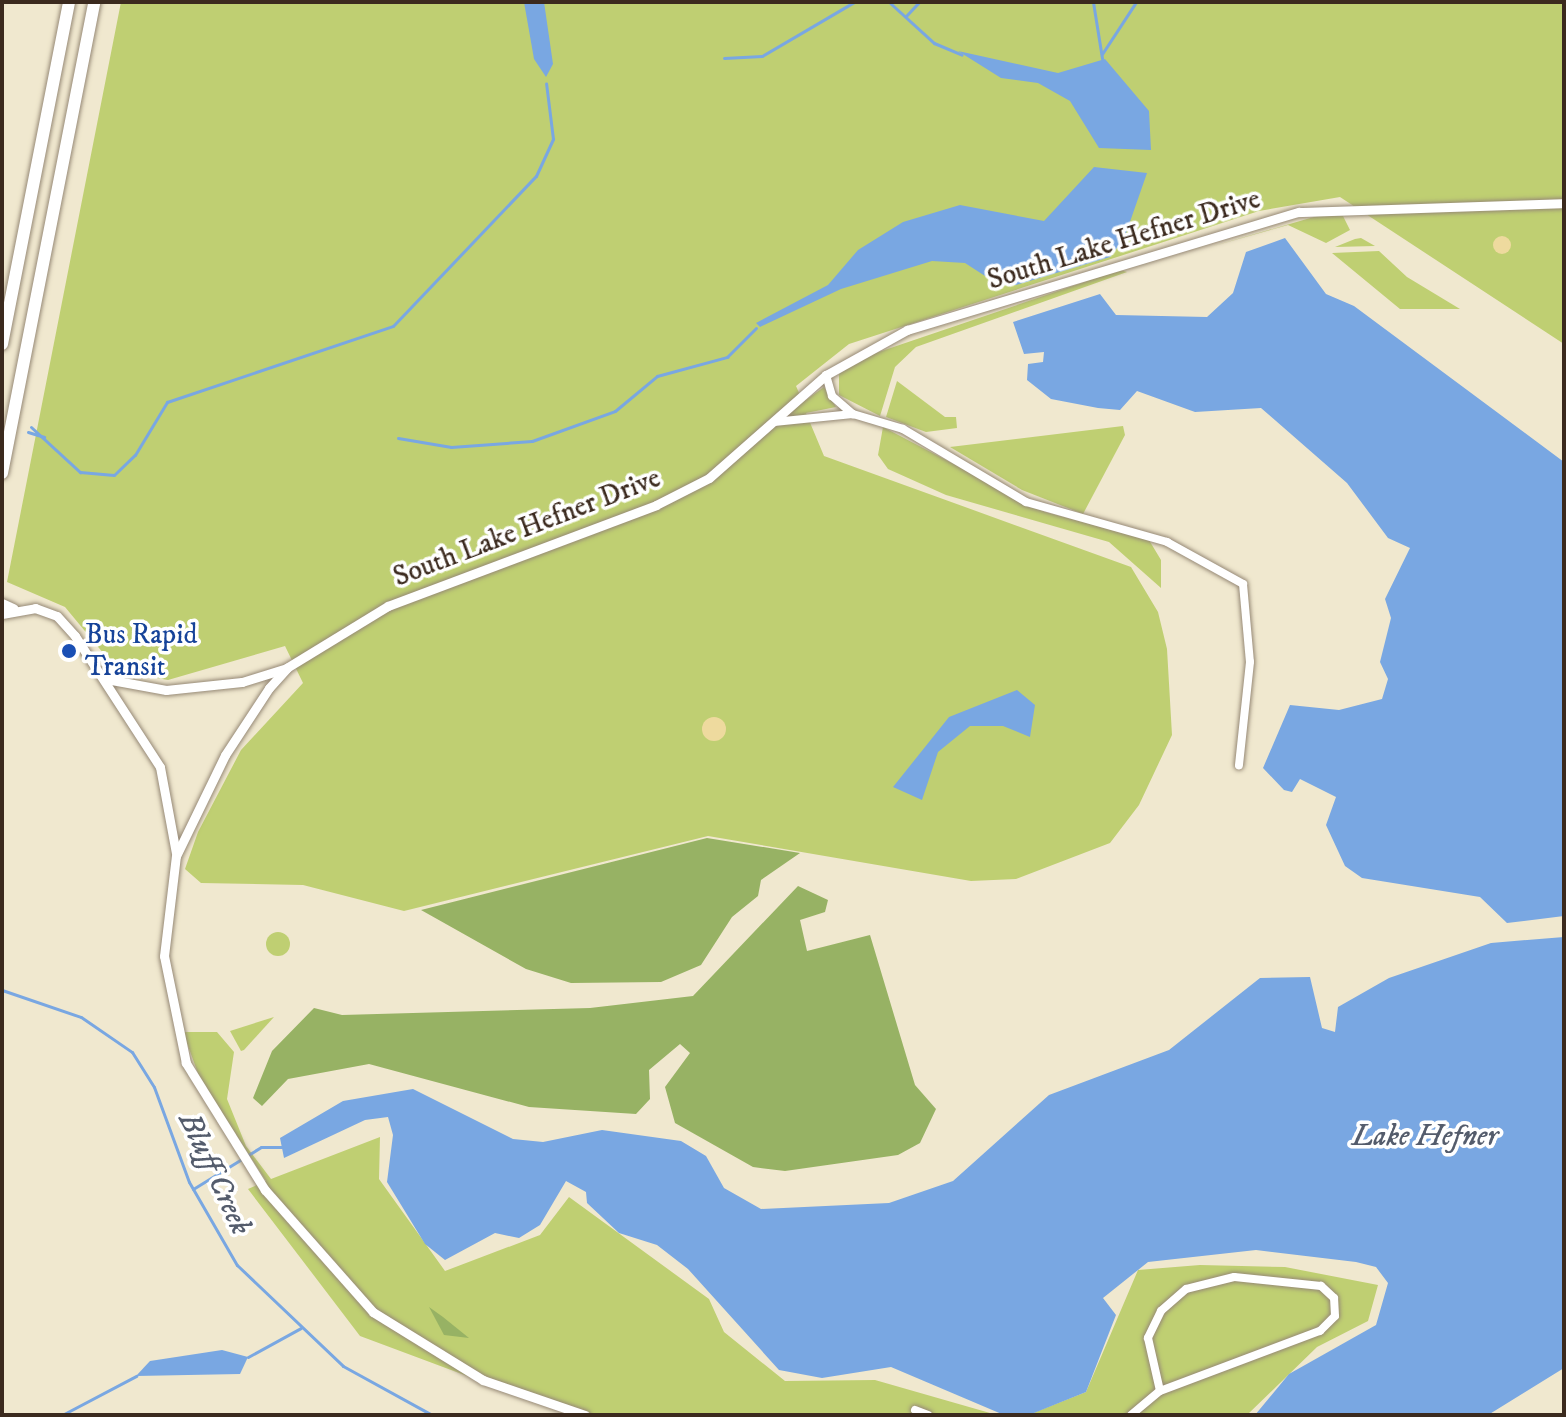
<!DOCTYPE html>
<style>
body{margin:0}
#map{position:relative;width:1566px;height:1417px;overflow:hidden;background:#f0e8cf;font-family:"IM FELL DW Pica",serif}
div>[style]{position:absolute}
.green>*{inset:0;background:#bfcf72}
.round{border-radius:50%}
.forest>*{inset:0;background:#97b264}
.sand>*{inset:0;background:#eeda9e}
.water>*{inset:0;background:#79a7e2}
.stream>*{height:3px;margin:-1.5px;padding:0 1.5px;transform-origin:1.5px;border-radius:1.5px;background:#79a7e2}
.roads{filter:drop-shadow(0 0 2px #968976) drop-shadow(0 0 2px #968976)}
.minor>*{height:8px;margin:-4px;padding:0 4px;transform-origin:4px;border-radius:4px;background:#fff}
.tertiary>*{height:9px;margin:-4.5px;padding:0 4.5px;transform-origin:4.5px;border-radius:4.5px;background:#fff}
.trunk>*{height:12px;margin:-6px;padding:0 6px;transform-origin:6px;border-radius:6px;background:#fff}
.dots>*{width:22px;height:22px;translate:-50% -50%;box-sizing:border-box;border:4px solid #fff;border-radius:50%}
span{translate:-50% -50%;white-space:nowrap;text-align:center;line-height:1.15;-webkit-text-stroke:7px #fff;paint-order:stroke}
.street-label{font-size:28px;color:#3b2a1e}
.transit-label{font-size:28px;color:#164399}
.left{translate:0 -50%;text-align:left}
.water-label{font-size:30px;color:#545c6c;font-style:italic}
.frame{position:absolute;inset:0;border:4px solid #3b2a1e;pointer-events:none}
</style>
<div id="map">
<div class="green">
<div style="clip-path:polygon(121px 2px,1564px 2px,1564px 344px,1340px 197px,1259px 211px,849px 344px,796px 386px,803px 402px,824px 387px,836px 407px,806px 413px,824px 456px,1131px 567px,1158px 612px,1167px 649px,1172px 735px,1139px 805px,1110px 843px,1016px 879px,971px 881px,708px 836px,404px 911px,303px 885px,201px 883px,185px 869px,198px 832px,241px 750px,303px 683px,285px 646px,168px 680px,118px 671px,65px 607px,7px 582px)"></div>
<div style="clip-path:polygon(1324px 214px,1343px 216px,1350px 230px,1326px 243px,1288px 225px,1210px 247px)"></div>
<div style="clip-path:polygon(1361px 238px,1375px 246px,1335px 247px,1355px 239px)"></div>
<div style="clip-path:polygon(1379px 251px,1407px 277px,1460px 309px,1400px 309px,1332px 253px)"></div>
<div style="clip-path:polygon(1120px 270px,1127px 272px,916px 347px,895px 367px,880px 416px,839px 395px,839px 374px,864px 357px)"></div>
<div style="clip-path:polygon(897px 381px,945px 417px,956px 417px,957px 428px,926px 432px,886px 417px)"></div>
<div style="clip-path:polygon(1123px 426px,1125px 435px,1083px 514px,1022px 490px,950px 447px)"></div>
<div style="clip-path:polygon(883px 427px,1045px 512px,1149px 540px,1161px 560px,1161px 588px,1109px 542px,946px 495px,888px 469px,878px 455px)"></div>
<div class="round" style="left:266px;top:932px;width:24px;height:24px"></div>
<div style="clip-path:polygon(274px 1017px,244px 1050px,241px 1051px,230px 1031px)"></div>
<div style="clip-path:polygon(183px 1032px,217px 1032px,234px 1052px,227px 1099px,246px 1146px,271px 1179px,380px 1137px,379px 1179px,445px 1271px,540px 1235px,569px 1197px,709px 1299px,724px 1332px,785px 1381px,875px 1380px,997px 1415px,572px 1415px,360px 1336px,248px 1189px,266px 1181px,200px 1079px)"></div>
<div style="clip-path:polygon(1200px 1265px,1285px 1267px,1378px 1285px,1368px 1321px,1317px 1347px,1247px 1415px,1028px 1415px,1086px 1392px,1138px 1270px)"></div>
</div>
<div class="forest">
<div style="clip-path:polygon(707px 838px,800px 853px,761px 880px,758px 896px,732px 917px,701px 965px,661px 982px,571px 983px,526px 969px,421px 910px)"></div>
<div style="clip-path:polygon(798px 886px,828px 900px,825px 912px,800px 920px,807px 951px,870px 935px,915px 1085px,936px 1109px,920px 1143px,898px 1155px,785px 1171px,753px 1167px,675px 1123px,665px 1087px,690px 1053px,680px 1044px,649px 1070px,650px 1099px,636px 1114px,529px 1107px,369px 1064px,288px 1079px,262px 1106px,253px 1098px,272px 1051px,314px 1008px,342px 1015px,590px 1008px,693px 996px)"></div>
<div style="clip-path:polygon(429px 1307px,443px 1317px,469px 1338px,444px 1335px)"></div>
</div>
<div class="sand">
<div class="round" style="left:1493px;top:236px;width:18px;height:18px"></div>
<div class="round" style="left:702px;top:717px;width:24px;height:24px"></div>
</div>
<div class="water">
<div style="clip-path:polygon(524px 2px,544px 2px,553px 64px,546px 77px,534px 59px)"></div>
<div style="clip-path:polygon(958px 51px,1058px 73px,1105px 59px,1149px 111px,1151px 150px,1099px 148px,1070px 101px,1038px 83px,1001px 78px)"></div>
<div style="clip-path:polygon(1094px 167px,1147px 173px,1124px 239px,1110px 257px,1016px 285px,999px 285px,965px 263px,932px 261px,841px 289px,760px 327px,756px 323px,828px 285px,858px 250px,903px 222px,960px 205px,1044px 221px)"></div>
<div style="clip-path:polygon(1285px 238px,1326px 294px,1354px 306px,1564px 462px,1564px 916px,1507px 923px,1480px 897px,1362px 878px,1345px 866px,1326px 825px,1336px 797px,1300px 779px,1292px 792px,1284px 790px,1263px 768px,1290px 705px,1339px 710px,1382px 699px,1388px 679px,1380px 662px,1391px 618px,1385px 599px,1410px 548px,1388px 538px,1347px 483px,1261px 408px,1195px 412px,1137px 391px,1120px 410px,1098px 408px,1051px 399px,1027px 380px,1028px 364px,1043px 362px,1044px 352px,1024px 354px,1013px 322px,1100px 294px,1116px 315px,1207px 317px,1233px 293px,1246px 252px)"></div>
<div style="clip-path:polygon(1017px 690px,1035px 705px,1030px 737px,1003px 726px,970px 726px,938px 752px,922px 800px,893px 787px,949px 717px)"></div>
<div style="clip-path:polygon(1564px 937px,1564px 1368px,1488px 1415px,1255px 1415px,1289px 1374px,1376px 1325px,1388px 1283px,1376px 1267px,1356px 1262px,1256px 1250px,1148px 1262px,1103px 1298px,1116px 1315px,1086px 1392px,1029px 1415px,1004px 1415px,891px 1367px,822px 1378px,779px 1370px,688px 1269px,657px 1245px,619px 1233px,587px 1203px,586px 1192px,566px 1181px,540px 1225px,519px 1238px,495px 1233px,445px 1260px,425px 1244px,387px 1182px,393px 1135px,388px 1117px,365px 1120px,284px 1158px,280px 1138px,343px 1101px,413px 1089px,513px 1139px,543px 1142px,602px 1130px,681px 1141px,706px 1156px,724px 1188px,761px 1209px,889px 1203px,953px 1181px,1049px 1095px,1169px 1050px,1260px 978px,1310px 977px,1322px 1028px,1335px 1032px,1338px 1007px,1389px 978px,1491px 943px)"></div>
<div style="clip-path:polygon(222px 1350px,248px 1357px,240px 1374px,136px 1376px,150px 1361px)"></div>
</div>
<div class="stream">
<div style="left:889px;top:2px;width:61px;rotate:42.3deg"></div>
<div style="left:934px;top:43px;width:30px;rotate:23deg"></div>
<div style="left:1093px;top:2px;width:57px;rotate:80.9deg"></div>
<div style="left:906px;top:16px;width:19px;rotate:-47deg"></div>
<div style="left:1102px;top:54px;width:62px;rotate:-56.8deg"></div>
<div style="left:724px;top:58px;width:38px;rotate:-3deg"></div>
<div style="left:762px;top:56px;width:107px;rotate:-30.4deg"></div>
<div style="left:31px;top:427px;width:67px;rotate:42.6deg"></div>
<div style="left:80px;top:472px;width:34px;rotate:5deg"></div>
<div style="left:114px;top:475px;width:29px;rotate:-44deg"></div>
<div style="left:135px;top:455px;width:62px;rotate:-58.9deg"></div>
<div style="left:167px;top:402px;width:238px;rotate:-18.6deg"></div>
<div style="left:393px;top:326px;width:207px;rotate:-46.4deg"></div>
<div style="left:536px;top:176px;width:41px;rotate:-65.3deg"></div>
<div style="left:553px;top:139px;width:56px;rotate:-97.1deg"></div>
<div style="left:28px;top:432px;width:17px;rotate:17deg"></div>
<div style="left:398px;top:438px;width:54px;rotate:9.6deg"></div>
<div style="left:451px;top:447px;width:81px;rotate:-4.2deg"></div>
<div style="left:532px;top:441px;width:88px;rotate:-19.9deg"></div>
<div style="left:615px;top:411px;width:55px;rotate:-39.8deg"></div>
<div style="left:657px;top:376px;width:73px;rotate:-15.2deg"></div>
<div style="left:727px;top:357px;width:41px;rotate:-45deg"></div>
<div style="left:2px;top:990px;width:83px;rotate:18.9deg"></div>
<div style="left:81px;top:1017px;width:62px;rotate:34.5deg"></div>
<div style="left:132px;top:1052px;width:41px;rotate:57.8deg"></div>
<div style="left:154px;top:1087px;width:101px;rotate:69.8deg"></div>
<div style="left:189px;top:1182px;width:96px;rotate:60deg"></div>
<div style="left:237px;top:1265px;width:146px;rotate:43.6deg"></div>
<div style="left:343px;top:1366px;width:102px;rotate:28.8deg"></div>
<div style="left:193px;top:1189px;width:80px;rotate:-31.7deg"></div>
<div style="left:261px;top:1147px;width:21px"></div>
<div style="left:248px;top:1357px;width:60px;rotate:-28.7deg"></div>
<div style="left:62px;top:1415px;width:84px;rotate:-27.8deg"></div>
</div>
<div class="roads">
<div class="minor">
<div style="left:826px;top:375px;width:22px;rotate:74deg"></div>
<div style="left:832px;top:396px;width:28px;rotate:41deg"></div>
<div style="left:774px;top:422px;width:79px;rotate:-5.8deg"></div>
<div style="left:853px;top:414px;width:52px;rotate:16.7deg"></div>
<div style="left:903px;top:429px;width:143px;rotate:30.7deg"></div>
<div style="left:1026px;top:502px;width:147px;rotate:15.8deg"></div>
<div style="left:1167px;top:542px;width:87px;rotate:28.9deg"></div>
<div style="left:1243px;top:584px;width:78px;rotate:84.9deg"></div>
<div style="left:1250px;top:662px;width:104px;rotate:96.1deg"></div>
<div style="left:915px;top:1410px;width:14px;rotate:21deg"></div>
<div style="left:1131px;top:1415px;width:38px;rotate:-40deg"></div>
<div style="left:1160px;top:1391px;width:171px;rotate:-20.6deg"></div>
<div style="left:1320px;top:1331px;width:21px;rotate:-45deg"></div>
<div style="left:1335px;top:1316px;width:18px;rotate:-93deg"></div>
<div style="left:1334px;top:1298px;width:18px;rotate:-137deg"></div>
<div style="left:1321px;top:1286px;width:87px;rotate:-174.1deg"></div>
<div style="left:1234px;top:1277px;width:49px;rotate:166deg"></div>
<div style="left:1186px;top:1289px;width:33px;rotate:139deg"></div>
<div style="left:1161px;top:1311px;width:30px;rotate:116deg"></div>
<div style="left:1148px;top:1338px;width:54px;rotate:77.2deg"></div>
</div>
<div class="tertiary">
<div style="left:2px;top:614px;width:34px;rotate:-10deg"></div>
<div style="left:35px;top:608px;width:23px;rotate:20deg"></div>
<div style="left:57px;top:616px;width:27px;rotate:48deg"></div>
<div style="left:75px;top:636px;width:156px;rotate:57deg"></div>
<div style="left:160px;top:767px;width:87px;rotate:79.5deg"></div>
<div style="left:106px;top:679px;width:61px;rotate:10.4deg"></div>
<div style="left:166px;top:690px;width:76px;rotate:-6deg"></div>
<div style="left:242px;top:682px;width:47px;rotate:-17.3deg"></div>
<div style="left:585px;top:1415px;width:108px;rotate:-161.1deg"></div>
<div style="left:483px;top:1380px;width:129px;rotate:-148.3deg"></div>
<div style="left:373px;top:1312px;width:163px;rotate:-131.5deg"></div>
<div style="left:265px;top:1190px;width:150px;rotate:-121.9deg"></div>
<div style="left:186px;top:1063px;width:109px;rotate:-101.6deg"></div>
<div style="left:164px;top:956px;width:101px;rotate:-83.2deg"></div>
<div style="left:176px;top:856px;width:112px;rotate:-64.1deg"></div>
<div style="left:225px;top:755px;width:80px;rotate:-56.7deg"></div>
<div style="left:269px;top:688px;width:28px;rotate:-48deg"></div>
<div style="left:288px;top:667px;width:117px;rotate:-31.4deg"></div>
<div style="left:388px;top:606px;width:286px;rotate:-20.6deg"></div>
<div style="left:656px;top:505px;width:59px;rotate:-27deg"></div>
<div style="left:709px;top:478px;width:156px;rotate:-41.4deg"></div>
<div style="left:826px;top:375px;width:93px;rotate:-29.1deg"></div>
<div style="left:907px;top:330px;width:409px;rotate:-16.8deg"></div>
<div style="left:1299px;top:212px;width:265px;rotate:-1.9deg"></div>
</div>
<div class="trunk">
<div style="left:2px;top:344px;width:349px;rotate:-78.9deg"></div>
<div style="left:2px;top:473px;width:480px;rotate:-78.9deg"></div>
<div style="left:2px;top:605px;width:12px;rotate:24deg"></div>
</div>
</div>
<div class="dots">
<div style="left:69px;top:651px;background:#1a4fb4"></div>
</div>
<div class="street-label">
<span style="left:1124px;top:240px;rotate:-17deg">South Lake Hefner Drive</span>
<span style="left:527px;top:528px;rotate:-21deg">South Lake Hefner Drive</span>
</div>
<div class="transit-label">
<span class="left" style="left:85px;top:651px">Bus Rapid<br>Transit</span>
</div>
<div class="water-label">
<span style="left:1425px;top:1137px">Lake Hefner</span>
<span style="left:214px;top:1174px;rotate:65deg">Bluff Creek</span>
</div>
<div class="frame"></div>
</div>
